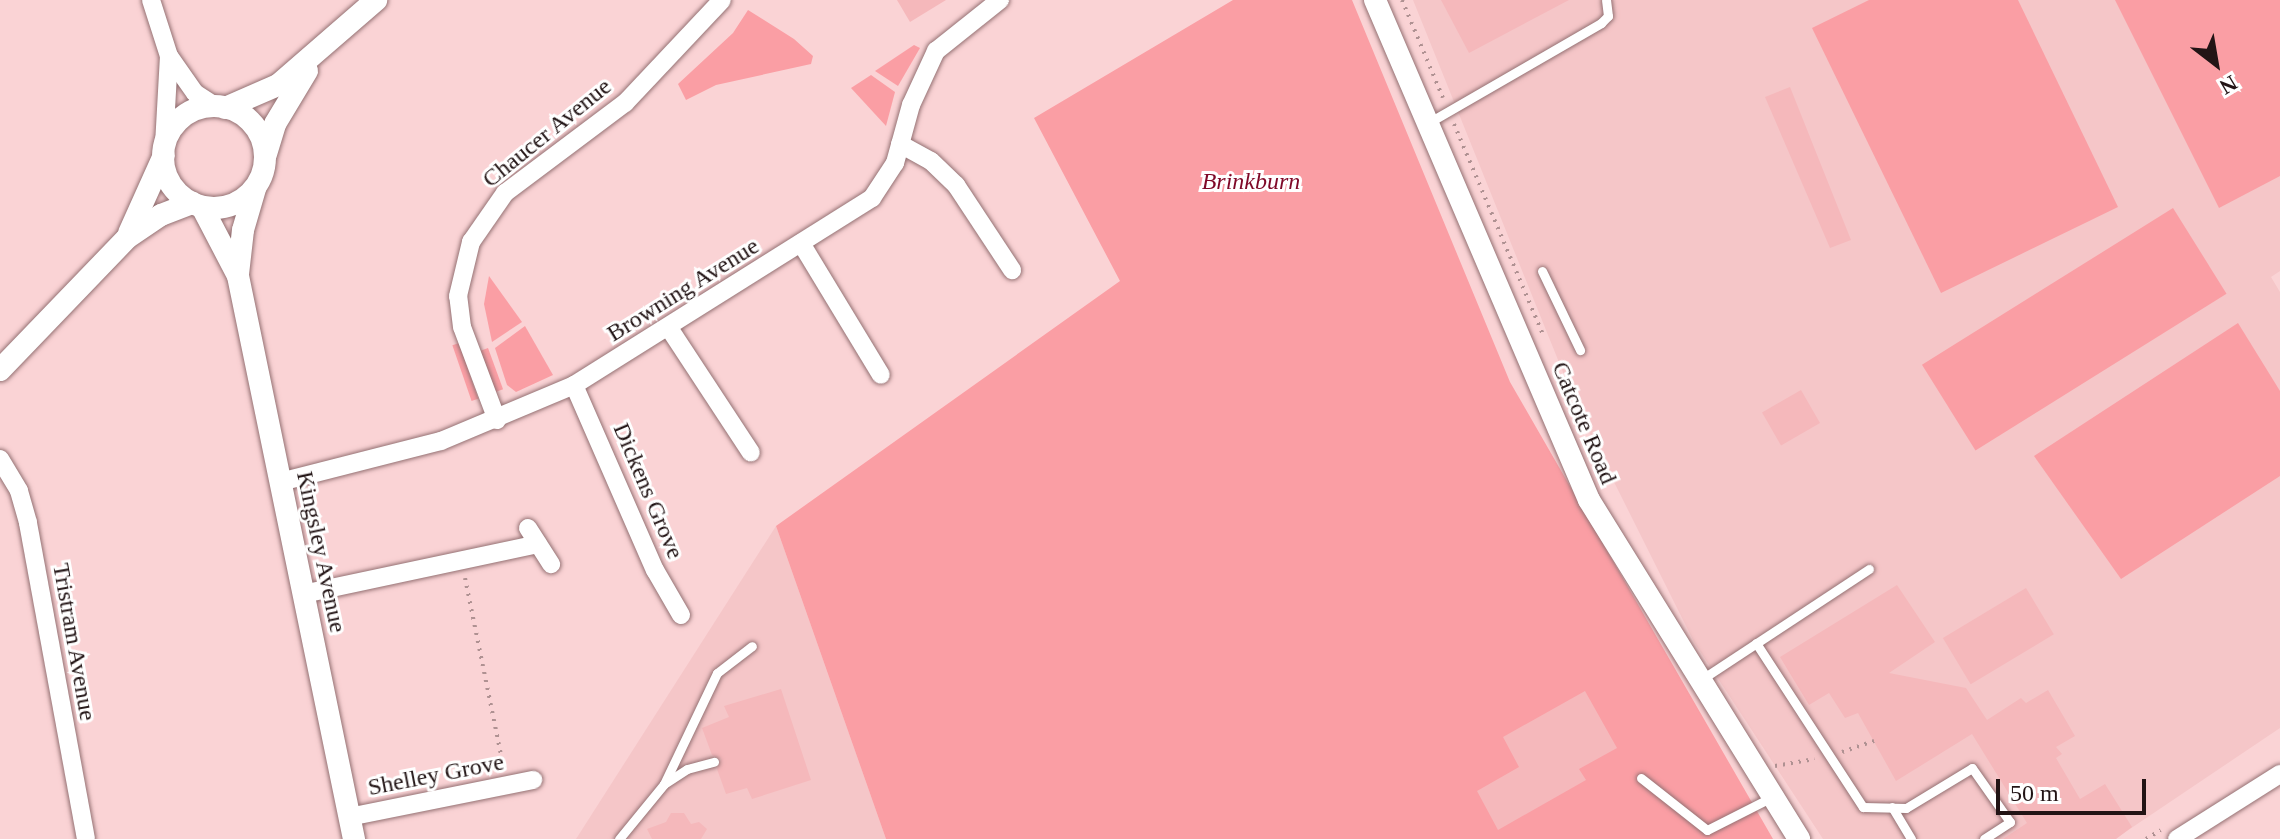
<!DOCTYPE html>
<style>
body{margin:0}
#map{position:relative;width:2280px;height:839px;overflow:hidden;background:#fad3d5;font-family:"Times New Roman",serif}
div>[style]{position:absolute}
.built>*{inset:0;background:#f5c6c8}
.green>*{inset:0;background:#fa9ea4;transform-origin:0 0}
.building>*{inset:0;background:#f5b8bb;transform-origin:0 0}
.path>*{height:4px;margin-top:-2px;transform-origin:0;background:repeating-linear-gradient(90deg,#af9192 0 2px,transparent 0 8px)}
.roads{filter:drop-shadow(0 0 2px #947173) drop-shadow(0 0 2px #947173)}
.service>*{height:9px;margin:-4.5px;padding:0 4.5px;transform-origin:4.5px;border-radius:4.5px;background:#fff}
.minor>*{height:18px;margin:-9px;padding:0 9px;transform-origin:9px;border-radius:9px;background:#fff}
.tertiary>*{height:22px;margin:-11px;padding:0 11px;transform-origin:11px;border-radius:11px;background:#fff}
.tertiary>.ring{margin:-11px;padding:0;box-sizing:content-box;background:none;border:22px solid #fff;border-radius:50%}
span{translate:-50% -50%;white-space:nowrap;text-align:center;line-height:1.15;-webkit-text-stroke:6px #fff;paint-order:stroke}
.street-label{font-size:24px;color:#221415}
.park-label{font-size:24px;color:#7f0928;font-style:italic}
.north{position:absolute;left:2176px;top:24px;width:80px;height:80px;-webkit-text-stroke:6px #fff;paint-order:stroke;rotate:149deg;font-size:22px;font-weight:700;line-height:32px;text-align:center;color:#221415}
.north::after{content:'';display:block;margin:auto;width:28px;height:36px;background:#221415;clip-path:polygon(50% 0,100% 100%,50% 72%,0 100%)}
.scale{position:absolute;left:1996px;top:779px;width:150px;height:36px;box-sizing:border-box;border:4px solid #221415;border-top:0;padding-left:10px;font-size:24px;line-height:28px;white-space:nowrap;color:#221415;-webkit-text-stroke:6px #fff;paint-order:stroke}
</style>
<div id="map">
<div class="built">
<div style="clip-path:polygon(1413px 0,2280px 0,2280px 271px,2271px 277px,2280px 292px,2280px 728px,2115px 839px,1823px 839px,1694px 642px,1579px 412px)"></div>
<div style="clip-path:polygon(776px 526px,886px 839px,576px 839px)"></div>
</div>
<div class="green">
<div style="clip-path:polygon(1233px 0,1352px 0,1510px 382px,1773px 839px,886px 839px,776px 526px,1120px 281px,1034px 118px)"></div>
<div style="clip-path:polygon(1869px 0,2018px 0,2118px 207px,1941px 293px,1812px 28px)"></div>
<div style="clip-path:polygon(2115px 0,2280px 0,2280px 176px,2219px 208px)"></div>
<div style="clip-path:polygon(748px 10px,794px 39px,813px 56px,811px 64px,716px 85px,686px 100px,678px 84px,733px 33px)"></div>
<div style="clip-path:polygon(914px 45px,920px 48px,898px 86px,875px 71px)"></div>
<div style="clip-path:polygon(871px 75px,895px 92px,886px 126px,851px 88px)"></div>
<div style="left:2173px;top:208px;width:101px;height:296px;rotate:58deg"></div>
<div style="clip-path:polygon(489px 276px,522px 322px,492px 342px,484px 304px)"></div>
<div style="clip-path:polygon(2238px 323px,2280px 391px,2280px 476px,2121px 579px,2034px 456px)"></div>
<div style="clip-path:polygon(525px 326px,553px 375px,516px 392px,507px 385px,495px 348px)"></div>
<div style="left:459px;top:343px;width:59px;height:7px;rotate:71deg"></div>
<div style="left:488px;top:348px;width:44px;height:8px;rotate:70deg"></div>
</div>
<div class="building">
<div style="clip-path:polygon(897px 0,946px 0,910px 22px)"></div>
<div style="clip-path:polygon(1441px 0,1569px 0,1469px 53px)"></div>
<div style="clip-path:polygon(1790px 87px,1851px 240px,1830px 248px,1765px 97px)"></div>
<div style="left:1801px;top:390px;width:38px;height:45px;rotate:60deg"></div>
<div style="clip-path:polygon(1897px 585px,1935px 642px,1889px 673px,1966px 688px,1987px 720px,2021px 698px,2026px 703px,2048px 690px,2075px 736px,2056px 747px,2062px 754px,2056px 758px,2080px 799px,2105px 784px,2132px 827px,2116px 839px,2003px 839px,2027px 823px,1972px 734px,1896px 781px,1858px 713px,1845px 718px,1829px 693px,1809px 705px,1780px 657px)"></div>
<div style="left:2026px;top:588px;width:54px;height:97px;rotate:59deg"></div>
<div style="clip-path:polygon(781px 689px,811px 780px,752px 799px,747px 788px,726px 794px,717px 769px,721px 759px,712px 755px,702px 728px,729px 717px,724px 706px)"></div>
<div style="clip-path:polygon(1585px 691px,1617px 748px,1579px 769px,1586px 780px,1498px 830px,1477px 791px,1519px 767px,1503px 737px)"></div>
<div style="clip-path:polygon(671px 813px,684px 813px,691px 824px,699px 822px,707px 829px,701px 839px,652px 839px,647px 829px,666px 822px)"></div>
</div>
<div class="path">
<div style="left:1402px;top:0;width:106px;rotate:67.3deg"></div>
<div style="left:1454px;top:124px;width:231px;rotate:67.1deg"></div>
<div style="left:465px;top:578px;width:196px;rotate:78.5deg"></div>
<div style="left:1842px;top:752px;width:34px;rotate:-19deg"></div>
<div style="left:1775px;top:766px;width:40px;rotate:-10deg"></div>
<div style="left:2146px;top:839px;width:17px;rotate:-31deg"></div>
</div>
<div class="roads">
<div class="service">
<div style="left:1428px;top:123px;width:200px;rotate:-30deg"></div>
<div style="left:1601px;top:23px;width:10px;rotate:-45deg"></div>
<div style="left:1608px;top:16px;width:16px;rotate:-97deg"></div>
<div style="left:1542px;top:271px;width:88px;rotate:64.3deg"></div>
<div style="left:1756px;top:643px;width:196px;rotate:56.9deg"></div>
<div style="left:1863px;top:807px;width:43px;rotate:1.3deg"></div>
<div style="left:1906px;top:808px;width:77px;rotate:-31.2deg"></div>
<div style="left:1972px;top:768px;width:66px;rotate:54.9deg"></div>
<div style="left:2010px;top:822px;width:31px;rotate:147deg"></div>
<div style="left:1702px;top:679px;width:200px;rotate:-33.4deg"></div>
<div style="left:1641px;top:778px;width:84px;rotate:38.2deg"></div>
<div style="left:1707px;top:830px;width:73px;rotate:-26.9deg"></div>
<div style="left:664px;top:784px;width:27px;rotate:-33deg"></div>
<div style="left:687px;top:769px;width:28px;rotate:-15deg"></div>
<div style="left:1892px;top:807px;width:37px;rotate:59deg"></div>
<div style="left:619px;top:839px;width:71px;rotate:-50.7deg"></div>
<div style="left:664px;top:784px;width:123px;rotate:-64.5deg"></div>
<div style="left:717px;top:673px;width:44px;rotate:-37.6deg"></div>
</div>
<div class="minor">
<div style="left:151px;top:0;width:59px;rotate:72.2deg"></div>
<div style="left:169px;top:56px;width:45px;rotate:54.9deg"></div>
<div style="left:195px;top:93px;width:24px;rotate:33deg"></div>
<div style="left:900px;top:144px;width:35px;rotate:29deg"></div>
<div style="left:931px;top:161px;width:35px;rotate:44deg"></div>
<div style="left:956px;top:185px;width:102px;rotate:56.6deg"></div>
<div style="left:164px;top:145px;width:89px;rotate:-86.8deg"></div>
<div style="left:801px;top:243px;width:154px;rotate:58.8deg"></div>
<div style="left:669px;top:328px;width:149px;rotate:56.7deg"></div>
<div style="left:574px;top:385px;width:202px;rotate:66.4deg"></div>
<div style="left:655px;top:570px;width:52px;rotate:60deg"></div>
<div style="left:497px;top:420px;width:99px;rotate:-110.6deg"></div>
<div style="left:462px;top:327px;width:31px;rotate:-97deg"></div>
<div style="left:458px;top:296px;width:56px;rotate:-76.5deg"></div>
<div style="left:471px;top:242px;width:60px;rotate:-55.2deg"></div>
<div style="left:505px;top:193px;width:150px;rotate:-36.9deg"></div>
<div style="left:625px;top:103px;width:141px;rotate:-46.7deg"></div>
<div style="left:0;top:459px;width:37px;rotate:59deg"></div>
<div style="left:19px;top:491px;width:33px;rotate:74deg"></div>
<div style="left:28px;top:523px;width:321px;rotate:79.6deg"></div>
<div style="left:280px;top:482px;width:166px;rotate:-14.3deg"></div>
<div style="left:441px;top:441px;width:144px;rotate:-22.8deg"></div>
<div style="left:574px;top:385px;width:352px;rotate:-32.1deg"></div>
<div style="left:872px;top:198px;width:42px;rotate:-56.7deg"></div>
<div style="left:895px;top:163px;width:60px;rotate:-74.6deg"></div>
<div style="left:911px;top:105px;width:60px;rotate:-65.2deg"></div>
<div style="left:936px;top:51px;width:82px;rotate:-38.6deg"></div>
<div style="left:528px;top:528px;width:43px;rotate:57.4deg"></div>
<div style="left:303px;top:594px;width:240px;rotate:-12deg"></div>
<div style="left:349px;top:817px;width:188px;rotate:-11.4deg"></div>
<div style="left:2177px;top:839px;width:122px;rotate:-32.3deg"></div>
</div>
<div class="tertiary">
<div style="left:1375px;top:0;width:544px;rotate:66.83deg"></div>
<div style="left:1589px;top:500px;width:399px;rotate:58.2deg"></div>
<div class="ring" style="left:163px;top:106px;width:80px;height:80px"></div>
<div style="left:225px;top:108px;width:58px;rotate:-23.5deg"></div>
<div style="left:278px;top:85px;width:130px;rotate:-40.9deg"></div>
<div style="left:266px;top:154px;width:31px;rotate:-73deg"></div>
<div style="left:275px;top:124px;width:62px;rotate:-58.9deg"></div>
<div style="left:202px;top:207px;width:78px;rotate:62.4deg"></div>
<div style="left:238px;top:276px;width:575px;rotate:78.36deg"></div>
<div style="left:129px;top:233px;width:85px;rotate:-65.8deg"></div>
<div style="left:238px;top:274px;width:44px;rotate:-83.5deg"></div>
<div style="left:243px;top:230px;width:43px;rotate:-73.7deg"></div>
<div style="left:0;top:370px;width:183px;rotate:-46.1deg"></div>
<div style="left:127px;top:238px;width:41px;rotate:-34.1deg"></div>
<div style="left:161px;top:215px;width:34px;rotate:-21deg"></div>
</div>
</div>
<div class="street-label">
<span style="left:547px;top:133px;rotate:-39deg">Chaucer Avenue</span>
<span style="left:683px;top:290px;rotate:-32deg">Browning Avenue</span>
<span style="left:1584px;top:423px;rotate:67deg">Catcote Road</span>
<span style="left:648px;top:491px;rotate:67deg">Dickens Grove</span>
<span style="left:321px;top:552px;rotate:78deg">Kingsley Avenue</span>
<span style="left:74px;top:642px;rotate:80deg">Tristram Avenue</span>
<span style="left:436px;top:775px;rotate:-11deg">Shelley Grove</span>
</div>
<div class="park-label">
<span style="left:1251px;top:182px">Brinkburn</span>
</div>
<div class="north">N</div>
<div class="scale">50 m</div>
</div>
